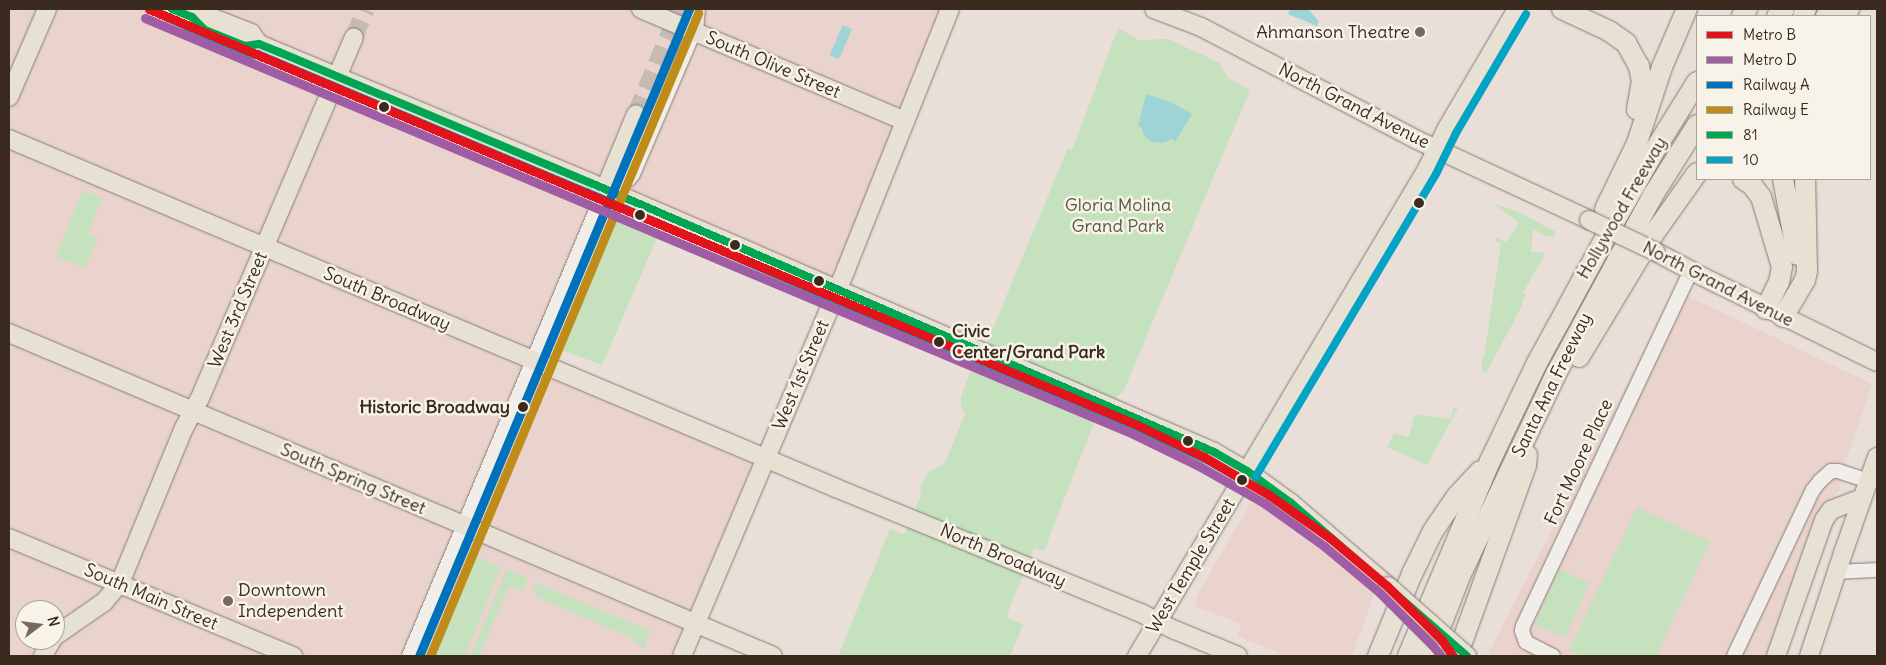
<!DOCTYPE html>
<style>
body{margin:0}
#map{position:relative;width:1886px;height:665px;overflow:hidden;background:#e9ded8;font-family:Delius,sans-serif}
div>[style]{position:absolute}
.built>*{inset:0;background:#ead3cc}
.green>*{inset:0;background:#c6e1be;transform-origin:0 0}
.water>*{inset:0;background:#9ed4d6;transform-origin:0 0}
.major-tunnel>*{height:18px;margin-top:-9px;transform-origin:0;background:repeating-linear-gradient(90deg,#c6bab3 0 18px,transparent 0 27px)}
.roads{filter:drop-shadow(0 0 1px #847c77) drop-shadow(0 0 1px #847c77)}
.minor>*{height:14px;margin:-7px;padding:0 7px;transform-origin:7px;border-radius:7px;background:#f1eeea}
.major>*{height:18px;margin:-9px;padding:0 9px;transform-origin:9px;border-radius:9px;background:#e6e1d2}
.highway>*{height:20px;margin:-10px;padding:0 10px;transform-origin:10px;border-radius:10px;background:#e6e1d2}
.bridges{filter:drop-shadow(0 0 1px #847c77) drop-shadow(0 0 1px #847c77)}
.major-bridge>*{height:18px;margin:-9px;padding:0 9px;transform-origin:9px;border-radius:9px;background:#e6e1d2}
.bus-1>*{height:8px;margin:-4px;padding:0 4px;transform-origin:4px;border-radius:4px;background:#00a651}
.bus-2>*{height:8px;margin:-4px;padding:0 4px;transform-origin:4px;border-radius:4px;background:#03a3c5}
.rail-1>*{height:9px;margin:-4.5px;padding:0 4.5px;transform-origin:4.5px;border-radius:4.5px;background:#0072bc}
.rail-2>*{height:9px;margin:-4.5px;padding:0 4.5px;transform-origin:4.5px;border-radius:4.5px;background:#bf8c1a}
.metro-1>*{height:9px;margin:-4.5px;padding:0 4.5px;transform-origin:4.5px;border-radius:4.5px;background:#e3131b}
.metro-2>*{height:9px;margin:-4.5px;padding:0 4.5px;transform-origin:4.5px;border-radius:4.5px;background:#a05da5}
.dots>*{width:14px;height:14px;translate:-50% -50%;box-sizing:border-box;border:2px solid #f7f3e8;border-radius:50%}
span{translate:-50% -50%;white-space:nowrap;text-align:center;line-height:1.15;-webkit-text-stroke:5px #f7f3e8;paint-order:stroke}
.poi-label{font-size:18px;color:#3b2a1e}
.right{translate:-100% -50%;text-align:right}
.left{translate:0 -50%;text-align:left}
.street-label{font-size:18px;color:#3b2a1e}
.park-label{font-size:18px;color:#575840}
.stop-label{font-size:18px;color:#3b2a1e;font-weight:700}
.frame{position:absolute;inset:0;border:10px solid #3b2a1e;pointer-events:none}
.legend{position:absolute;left:1696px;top:15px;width:175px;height:165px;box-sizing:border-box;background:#f7f3e8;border:1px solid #aca397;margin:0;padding:6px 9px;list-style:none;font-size:15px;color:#3b2a1e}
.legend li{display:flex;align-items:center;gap:10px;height:25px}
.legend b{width:25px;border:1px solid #aca397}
.north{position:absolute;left:15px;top:600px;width:50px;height:50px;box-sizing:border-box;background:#f7f3e8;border:1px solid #aca397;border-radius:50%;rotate:75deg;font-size:14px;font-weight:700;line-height:20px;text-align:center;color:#3b2a1e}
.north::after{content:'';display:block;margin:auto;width:18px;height:22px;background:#78695f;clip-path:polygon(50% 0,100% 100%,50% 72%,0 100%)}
</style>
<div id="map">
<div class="built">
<div style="clip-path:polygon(evenodd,9px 9px,945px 9px,824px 297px,609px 206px,547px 355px,761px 446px,671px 656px,9px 656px,9px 9px,25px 610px,55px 610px,55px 640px,25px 640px,25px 610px)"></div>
<div style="clip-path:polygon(1675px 290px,1872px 384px,1846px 460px,1839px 492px,1824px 506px,1766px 656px,1495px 656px,1489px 652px)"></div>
<div style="clip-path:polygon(1262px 503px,1323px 549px,1374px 595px,1352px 656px,1287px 656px,1237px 636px,1242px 624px,1196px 607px,1196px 597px,1250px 504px)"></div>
</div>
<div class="green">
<div style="clip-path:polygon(1118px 28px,1139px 40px,1168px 39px,1220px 63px,1228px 78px,1250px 90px,1124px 390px,1097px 415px,1044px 551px,1034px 548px,1006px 617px,1023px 625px,1010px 656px,838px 656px,890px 529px,904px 534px,920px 498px,921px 486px,928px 472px,945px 463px,965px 414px,961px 406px,961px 397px,970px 373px,976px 369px,1068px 148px,1072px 150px)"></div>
<div style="clip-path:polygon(83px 190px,102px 199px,88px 234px,98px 239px,85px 268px,56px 256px)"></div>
<div style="clip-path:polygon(1493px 203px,1519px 212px,1556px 232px,1554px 236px,1547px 237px,1533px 229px,1531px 252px,1543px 252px,1544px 256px,1523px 293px,1526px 294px,1521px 303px,1523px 304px,1486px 373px,1481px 370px,1482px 359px,1484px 357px,1501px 243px,1495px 242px,1496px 237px,1506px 242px,1519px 223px)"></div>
<div style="clip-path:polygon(615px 217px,658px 236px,602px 365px,562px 350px,565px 344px,558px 342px,609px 222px)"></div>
<div style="clip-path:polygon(1455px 406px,1458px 408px,1427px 465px,1387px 447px,1394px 433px,1409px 437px,1415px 414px,1449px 419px)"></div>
<div style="clip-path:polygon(1637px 507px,1710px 542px,1656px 656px,1582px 656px,1569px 650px)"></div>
<div style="left:474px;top:556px;width:29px;height:109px;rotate:22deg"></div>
<div style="clip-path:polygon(507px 569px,528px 578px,523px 591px,509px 586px,479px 656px,470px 656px)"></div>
<div style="left:1559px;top:569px;width:34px;height:60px;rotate:24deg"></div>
<div style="clip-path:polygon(536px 583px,651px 631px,644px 648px,633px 643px,634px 639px,537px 597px,534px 588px)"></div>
</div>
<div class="water">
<div style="clip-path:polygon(1290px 9px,1308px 9px,1319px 21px,1317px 26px,1288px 14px)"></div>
<div style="left:843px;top:25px;width:10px;height:33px;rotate:24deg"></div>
<div style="clip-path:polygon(1146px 94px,1171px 102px,1192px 114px,1175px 142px,1172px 139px,1163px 143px,1152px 142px,1144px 136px,1141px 127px,1138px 126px)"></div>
</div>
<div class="major-tunnel">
<div style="left:354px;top:37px;width:30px;rotate:-67deg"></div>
<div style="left:636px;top:114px;width:114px;rotate:-67.3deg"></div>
</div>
<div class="roads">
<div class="minor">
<div style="left:1837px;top:572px;width:40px;rotate:-2.9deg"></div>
<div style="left:409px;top:656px;width:506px;rotate:-67.23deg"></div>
<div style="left:605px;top:189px;width:26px;rotate:-23deg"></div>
<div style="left:629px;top:179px;width:6px;rotate:-51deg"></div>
<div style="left:633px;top:174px;width:155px;rotate:-66.8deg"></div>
<div style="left:1553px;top:656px;width:30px;rotate:-153deg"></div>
<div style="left:1526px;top:642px;width:12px;rotate:-110deg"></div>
<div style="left:1522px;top:631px;width:5px;rotate:-79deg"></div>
<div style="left:1523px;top:626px;width:393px;rotate:-64.7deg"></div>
<div style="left:1734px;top:656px;width:184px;rotate:-64.6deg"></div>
<div style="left:1813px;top:490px;width:11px;rotate:-52deg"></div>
<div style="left:1820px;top:481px;width:15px;rotate:-42deg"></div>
<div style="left:1831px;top:471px;width:7px"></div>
<div style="left:1838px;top:471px;width:32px;rotate:18deg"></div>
</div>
<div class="major">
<div style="left:172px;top:9px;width:22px;rotate:22deg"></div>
<div style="left:192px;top:17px;width:18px"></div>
<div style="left:210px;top:17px;width:44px;rotate:21.3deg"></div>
<div style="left:251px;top:33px;width:14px;rotate:54deg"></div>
<div style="left:259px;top:44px;width:360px;rotate:22.7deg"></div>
<div style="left:591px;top:183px;width:679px;rotate:23.35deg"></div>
<div style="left:1214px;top:452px;width:38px;rotate:30deg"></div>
<div style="left:1247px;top:471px;width:54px;rotate:36deg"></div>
<div style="left:1291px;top:503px;width:128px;rotate:40.6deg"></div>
<div style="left:641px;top:9px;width:287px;rotate:23deg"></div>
<div style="left:1154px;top:9px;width:50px;rotate:21deg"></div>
<div style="left:1201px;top:27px;width:244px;rotate:27.6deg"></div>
<div style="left:1417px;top:140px;width:190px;rotate:24.9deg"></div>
<div style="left:192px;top:17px;width:18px;rotate:45deg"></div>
<div style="left:205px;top:30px;width:43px;rotate:21.8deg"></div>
<div style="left:245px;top:46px;width:14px;rotate:-8deg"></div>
<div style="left:694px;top:32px;width:23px;rotate:-85deg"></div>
<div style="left:9px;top:97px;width:96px;rotate:-66.6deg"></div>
<div style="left:9px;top:139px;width:898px;rotate:22.88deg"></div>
<div style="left:836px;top:488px;width:330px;rotate:22.3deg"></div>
<div style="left:1141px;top:613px;width:38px;rotate:27deg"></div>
<div style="left:1175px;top:630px;width:68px;rotate:22.4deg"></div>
<div style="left:605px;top:189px;width:81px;rotate:-67.5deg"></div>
<div style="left:1656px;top:252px;width:40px;rotate:28deg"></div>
<div style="left:1691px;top:271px;width:207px;rotate:26.1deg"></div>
<div style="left:9px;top:333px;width:829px;rotate:22.92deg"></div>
<div style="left:9px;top:538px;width:308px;rotate:22.6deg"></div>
<div style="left:55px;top:636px;width:60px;rotate:-34.8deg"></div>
<div style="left:104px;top:602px;width:25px;rotate:-50deg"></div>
<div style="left:120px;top:583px;width:168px;rotate:-67.6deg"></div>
<div style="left:184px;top:428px;width:34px;rotate:-62deg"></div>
<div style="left:200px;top:398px;width:392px;rotate:-66.9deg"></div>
<div style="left:43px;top:656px;width:18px;rotate:-61deg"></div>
<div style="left:682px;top:656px;width:420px;rotate:-67deg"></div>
<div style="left:846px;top:269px;width:280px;rotate:-68.2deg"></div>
<div style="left:1137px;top:656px;width:567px;rotate:-59.23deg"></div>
<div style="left:1427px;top:169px;width:46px;rotate:-64deg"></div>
<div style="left:1447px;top:128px;width:138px;rotate:-59.5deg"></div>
<div style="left:1776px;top:656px;width:144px;rotate:-70.6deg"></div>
<div style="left:1824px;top:520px;width:12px;rotate:-55deg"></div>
<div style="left:1831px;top:510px;width:33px;rotate:-21deg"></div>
<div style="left:1809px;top:656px;width:108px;rotate:-71.7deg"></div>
<div style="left:1843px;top:553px;width:102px;rotate:-70.5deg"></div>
</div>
<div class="highway">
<div style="left:1562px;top:9px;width:52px;rotate:25.1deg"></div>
<div style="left:1609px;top:31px;width:21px;rotate:35deg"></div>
<div style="left:1626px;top:43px;width:26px;rotate:61deg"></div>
<div style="left:1639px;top:66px;width:15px;rotate:79deg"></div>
<div style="left:1642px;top:81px;width:29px;rotate:100deg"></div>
<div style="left:1742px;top:16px;width:9px;rotate:-54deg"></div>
<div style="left:1777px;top:16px;width:10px;rotate:-45deg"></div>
<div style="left:1803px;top:16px;width:8px;rotate:-67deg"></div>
<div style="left:1826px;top:16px;width:9px;rotate:-49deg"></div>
<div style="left:1844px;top:16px;width:9px;rotate:-54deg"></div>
<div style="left:1743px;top:179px;width:11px;rotate:34deg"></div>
<div style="left:1752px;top:185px;width:15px;rotate:53deg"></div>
<div style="left:1761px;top:197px;width:73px;rotate:73.3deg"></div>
<div style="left:1782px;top:267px;width:15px;rotate:101deg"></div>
<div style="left:1779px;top:282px;width:30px;rotate:116deg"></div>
<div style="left:1783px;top:179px;width:77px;rotate:79.6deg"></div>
<div style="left:1605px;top:209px;width:73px;rotate:-64.1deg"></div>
<div style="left:1637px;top:143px;width:80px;rotate:-71.8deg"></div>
<div style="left:1662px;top:67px;width:63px;rotate:-66.7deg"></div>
<div style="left:1783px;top:317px;width:43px;rotate:-59.3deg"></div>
<div style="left:1805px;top:280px;width:9px;rotate:-77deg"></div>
<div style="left:1807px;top:271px;width:92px;rotate:-91.2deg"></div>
<div style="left:1579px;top:357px;width:143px;rotate:-58.8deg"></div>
<div style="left:1653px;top:235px;width:76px;rotate:-54.6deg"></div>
<div style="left:1378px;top:656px;width:89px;rotate:-67.5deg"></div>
<div style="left:1412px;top:574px;width:48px;rotate:-64deg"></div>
<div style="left:1433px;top:531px;width:42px;rotate:-55.6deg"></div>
<div style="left:1457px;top:496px;width:34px;rotate:-47deg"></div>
<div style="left:1408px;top:656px;width:212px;rotate:-67.2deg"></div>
<div style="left:1490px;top:461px;width:109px;rotate:-64.4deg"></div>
<div style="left:1537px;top:363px;width:150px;rotate:-61.4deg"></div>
<div style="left:1609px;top:231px;width:101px;rotate:-60.4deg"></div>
<div style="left:1659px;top:143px;width:72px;rotate:-58.1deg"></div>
<div style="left:1429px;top:656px;width:86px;rotate:-68.8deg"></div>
<div style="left:1460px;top:576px;width:226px;rotate:-64.6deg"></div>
<div style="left:1557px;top:372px;width:201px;rotate:-61.5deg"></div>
<div style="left:1653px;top:195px;width:83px;rotate:-57.8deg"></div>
<div style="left:1457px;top:656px;width:203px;rotate:-70.1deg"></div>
<div style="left:1526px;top:465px;width:10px;rotate:-84deg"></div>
</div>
</div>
<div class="bridges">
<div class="major-bridge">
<div style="left:1589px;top:220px;width:74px;rotate:25.5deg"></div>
<div style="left:1388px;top:586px;width:106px;rotate:41.5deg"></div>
</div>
</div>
<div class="bus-1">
<div style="left:172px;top:9px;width:22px;rotate:22deg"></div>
<div style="left:192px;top:17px;width:18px;rotate:45deg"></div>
<div style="left:205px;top:30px;width:43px;rotate:21.8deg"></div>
<div style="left:245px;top:46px;width:14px;rotate:-8deg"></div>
<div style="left:259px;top:44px;width:22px;rotate:22deg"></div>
<div style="left:279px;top:52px;width:338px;rotate:22.8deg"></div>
<div style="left:591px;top:183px;width:679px;rotate:23.35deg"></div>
<div style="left:1214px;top:452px;width:38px;rotate:30deg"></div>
<div style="left:1247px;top:471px;width:54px;rotate:36deg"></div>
<div style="left:1291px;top:503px;width:233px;rotate:41deg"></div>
</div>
<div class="bus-2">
<div style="left:168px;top:18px;width:20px;rotate:24deg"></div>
<div style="left:186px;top:26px;width:20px;rotate:41deg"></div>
<div style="left:201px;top:39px;width:44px;rotate:22.5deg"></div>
<div style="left:242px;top:56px;width:16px;rotate:-7deg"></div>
<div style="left:258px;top:54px;width:357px;rotate:22.8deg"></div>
<div style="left:587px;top:192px;width:410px;rotate:23.6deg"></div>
<div style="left:963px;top:356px;width:219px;rotate:22.8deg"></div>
<div style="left:1165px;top:441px;width:48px;rotate:24.4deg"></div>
<div style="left:1209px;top:461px;width:38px;rotate:30deg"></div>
<div style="left:1256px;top:476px;width:352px;rotate:-59.2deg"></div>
<div style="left:1436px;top:174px;width:46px;rotate:-64deg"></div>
<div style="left:1456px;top:133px;width:138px;rotate:-59.5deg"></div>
</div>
<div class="rail-1">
<div style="left:419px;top:656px;width:701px;rotate:-67.35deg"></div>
</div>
<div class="rail-2">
<div style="left:430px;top:656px;width:697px;rotate:-67.37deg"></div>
</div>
<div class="metro-1">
<div style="left:149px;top:9px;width:1072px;rotate:22.83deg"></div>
<div style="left:1137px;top:425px;width:74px;rotate:25.5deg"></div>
<div style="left:1204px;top:457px;width:75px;rotate:30.3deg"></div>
<div style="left:1269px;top:495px;width:75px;rotate:35.2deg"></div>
<div style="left:1330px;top:538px;width:75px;rotate:40.1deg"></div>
<div style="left:1387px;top:586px;width:76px;rotate:44.5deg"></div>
<div style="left:1441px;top:639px;width:21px;rotate:55deg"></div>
</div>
<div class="metro-2">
<div style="left:145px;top:18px;width:1072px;rotate:22.83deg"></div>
<div style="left:1133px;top:434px;width:73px;rotate:25.9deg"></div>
<div style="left:1199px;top:466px;width:75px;rotate:29.6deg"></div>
<div style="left:1264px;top:503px;width:74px;rotate:35.6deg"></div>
<div style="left:1324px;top:546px;width:73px;rotate:40deg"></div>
<div style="left:1380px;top:593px;width:75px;rotate:45deg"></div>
<div style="left:1433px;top:646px;width:13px;rotate:51deg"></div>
</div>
<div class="dots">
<div style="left:1420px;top:32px;background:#78695f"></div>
<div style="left:384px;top:107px;background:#3b2a1e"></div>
<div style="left:1419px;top:203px;background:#3b2a1e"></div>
<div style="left:640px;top:215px;background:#3b2a1e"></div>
<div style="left:735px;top:245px;background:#3b2a1e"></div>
<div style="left:819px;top:281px;background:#3b2a1e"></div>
<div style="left:939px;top:342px;background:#3b2a1e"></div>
<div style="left:523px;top:407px;background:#3b2a1e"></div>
<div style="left:1188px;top:441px;background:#3b2a1e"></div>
<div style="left:1242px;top:480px;background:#3b2a1e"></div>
<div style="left:228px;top:601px;background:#78695f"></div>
</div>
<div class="poi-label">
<span class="right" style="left:1410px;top:32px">Ahmanson Theatre</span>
<span class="left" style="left:238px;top:601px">Downtown<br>Independent</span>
</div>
<div class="street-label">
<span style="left:773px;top:65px;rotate:23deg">South Olive Street</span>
<span style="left:1354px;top:106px;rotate:27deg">North Grand Avenue</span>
<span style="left:1622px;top:208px;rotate:-60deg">Hollywood Freeway</span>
<span style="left:1718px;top:284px;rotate:27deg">North Grand Avenue</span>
<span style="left:387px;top:299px;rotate:23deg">South Broadway</span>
<span style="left:238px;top:310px;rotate:-67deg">West 3rd Street</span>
<span style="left:801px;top:375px;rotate:-67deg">West 1st Street</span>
<span style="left:1552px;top:385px;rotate:-64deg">Santa Ana Freeway</span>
<span style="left:1579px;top:462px;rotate:-65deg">Fort Moore Place</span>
<span style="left:353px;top:479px;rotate:23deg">South Spring Street</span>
<span style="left:1003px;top:556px;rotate:23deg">North Broadway</span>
<span style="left:1191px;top:566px;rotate:-59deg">West Temple Street</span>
<span style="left:151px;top:597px;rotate:23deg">South Main Street</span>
</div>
<div class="park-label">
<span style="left:1118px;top:216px">Gloria Molina<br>Grand Park</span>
</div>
<div class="stop-label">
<span class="left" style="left:952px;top:342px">Civic<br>Center/Grand Park</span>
<span class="right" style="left:510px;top:407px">Historic Broadway</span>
</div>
<div class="frame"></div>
<ul class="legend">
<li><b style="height:6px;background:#e3131b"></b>Metro B</li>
<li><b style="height:6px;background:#a05da5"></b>Metro D</li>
<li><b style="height:6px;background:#0072bc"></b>Railway A</li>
<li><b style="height:6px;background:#bf8c1a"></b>Railway E</li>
<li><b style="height:6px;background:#00a651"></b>81</li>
<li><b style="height:6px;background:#03a3c5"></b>10</li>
</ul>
<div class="north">N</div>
</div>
